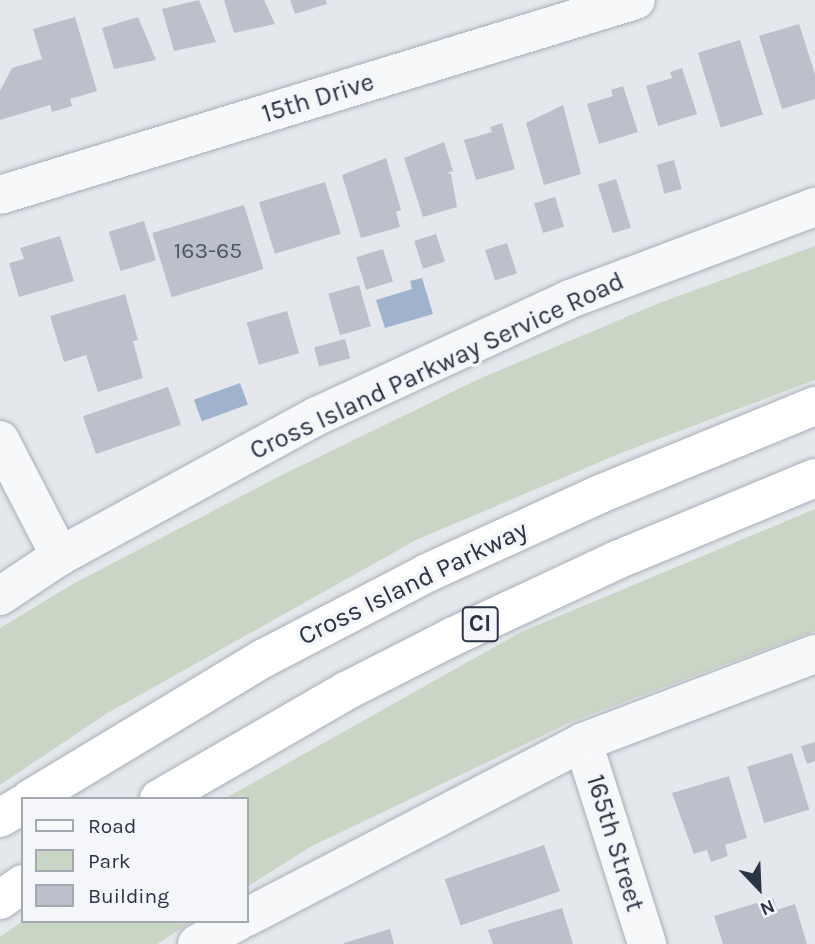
<!DOCTYPE html>
<style>
body{margin:0}
#map{position:relative;width:815px;height:944px;overflow:hidden;background:#e4e7ec;font-family:Karla,sans-serif}
div>[style]{position:absolute}
.green>*{inset:0;background:#c9d6c5}
.water>*{inset:0;background:#9fb4cc;transform-origin:0 0}
.building>*{inset:0;background:#bbc0ca;transform-origin:0 0}
.roads{filter:drop-shadow(0 0 2px #a9aeb7) drop-shadow(0 0 2px #a9aeb7)}
.minor>*{height:38px;margin:-19px;padding:0 19px;transform-origin:19px;border-radius:19px;background:#f7f8fa}
.tertiary>*{height:38px;margin:-19px;padding:0 19px;transform-origin:19px;border-radius:19px;background:#f7f8fa}
.motorway>*{height:38px;margin:-19px;padding:0 19px;transform-origin:19px;border-radius:19px;background:#fff}
span{translate:-50% -50%;white-space:nowrap;text-align:center;line-height:1.15;-webkit-text-stroke:7px #f4f6f9;paint-order:stroke}
.number-label{font-size:23px;color:#4f5766}
.number-label span{-webkit-text-stroke-width:0}
.shield-label span{padding:2px 5px;background:#f4f6f9;border:2px solid;border-radius:5px;-webkit-text-stroke-width:0}
.shield-label{font-size:24px;color:#2b3445;font-weight:700}
.street-label{font-size:26px;color:#2b3445}
.legend{position:absolute;left:21px;top:797px;width:228px;height:126px;box-sizing:border-box;background:#f4f6f9;border:2px solid #a4a8b1;margin:0;padding:9px 12px;list-style:none;font-size:21px;color:#2b3445}
.legend li{display:flex;align-items:center;gap:14px;height:35px}
.legend b{width:35px;border:2px solid #a4a8b1}
.north{position:absolute;left:724px;top:853px;width:70px;height:70px;-webkit-text-stroke:5px #f4f6f9;paint-order:stroke;rotate:157deg;font-size:19px;font-weight:700;line-height:28px;text-align:center;color:#2b3445}
.north::after{content:'';display:block;margin:auto;width:24px;height:32px;background:#2b3445;clip-path:polygon(50% 0,100% 100%,50% 72%,0 100%)}
</style>
<div id="map">
<div class="green">
<div style="clip-path:polygon(815px 246px,815px 380px,621px 453px,416px 540px,106px 714px,0 785px,0 628px,73px 584px,280px 476px,479px 379px,662px 302px)"></div>
<div style="clip-path:polygon(815px 509px,815px 631px,571px 722px,310px 847px,247px 887px,247px 799px,224px 799px,521px 632px)"></div>
<div style="clip-path:polygon(23px 921px,193px 921px,157px 944px,0 944px,0 937px)"></div>
</div>
<div class="water">
<div style="clip-path:polygon(422px 278px,433px 314px,385px 328px,376px 300px,412px 289px,410px 281px)"></div>
<div style="left:240px;top:383px;width:23px;height:49px;rotate:70deg"></div>
</div>
<div class="building">
<div style="clip-path:polygon(199px 0,216px 42px,174px 51px,162px 9px)"></div>
<div style="clip-path:polygon(224px 0,264px 0,275px 24px,234px 33px)"></div>
<div style="clip-path:polygon(290px 0,326px 0,327px 4px,295px 14px)"></div>
<div style="clip-path:polygon(75px 17px,97px 91px,70px 99px,72px 106px,52px 112px,50px 105px,0 120px,0 91px,12px 68px,42px 59px,33px 29px)"></div>
<div style="clip-path:polygon(138px 17px,156px 60px,114px 69px,102px 28px)"></div>
<div style="clip-path:polygon(799px 24px,815px 74px,815px 99px,782px 109px,759px 36px)"></div>
<div style="left:740px;top:40px;width:78px;height:44px;rotate:73deg"></div>
<div style="clip-path:polygon(682px 68px,697px 114px,658px 126px,646px 86px,672px 78px,670px 72px)"></div>
<div style="clip-path:polygon(623px 86px,638px 132px,599px 144px,587px 104px,613px 96px,611px 90px)"></div>
<div style="clip-path:polygon(563px 105px,581px 174px,544px 185px,526px 123px)"></div>
<div style="clip-path:polygon(502px 123px,515px 169px,476px 180px,464px 140px,492px 132px,490px 127px)"></div>
<div style="clip-path:polygon(444px 142px,453px 171px,447px 173px,451px 174px,457px 207px,423px 217px,404px 158px)"></div>
<div style="clip-path:polygon(386px 158px,401px 210px,396px 212px,400px 227px,361px 238px,342px 175px)"></div>
<div style="left:674px;top:160px;width:30px;height:18px;rotate:75deg"></div>
<div style="left:616px;top:179px;width:51px;height:19px;rotate:73deg"></div>
<div style="left:325px;top:182px;width:54px;height:69px;rotate:73deg"></div>
<div style="left:555px;top:197px;width:31px;height:22px;rotate:73deg"></div>
<div style="left:244px;top:205px;width:67px;height:96px;rotate:73deg"></div>
<div style="left:144px;top:221px;width:41px;height:37px;rotate:73deg"></div>
<div style="left:436px;top:234px;width:29px;height:23px;rotate:72deg"></div>
<div style="clip-path:polygon(60px 236px,74px 281px,19px 297px,9px 263px,24px 259px,20px 248px)"></div>
<div style="left:507px;top:243px;width:32px;height:23px;rotate:72deg"></div>
<div style="left:383px;top:249px;width:34px;height:28px;rotate:73deg"></div>
<div style="left:359px;top:285px;width:43px;height:32px;rotate:74deg"></div>
<div style="clip-path:polygon(125px 294px,138px 340px,133px 341px,143px 378px,98px 392px,86px 355px,64px 362px,50px 316px)"></div>
<div style="left:287px;top:311px;width:44px;height:42px;rotate:74deg"></div>
<div style="left:345px;top:339px;width:20px;height:32px;rotate:75deg"></div>
<div style="left:168px;top:387px;width:40px;height:90px;rotate:71deg"></div>
<div style="clip-path:polygon(815px 742px,815px 761px,807px 764px,801px 746px)"></div>
<div style="left:792px;top:753px;width:59px;height:47px;rotate:73deg"></div>
<div style="clip-path:polygon(729px 776px,747px 838px,725px 845px,728px 856px,711px 862px,707px 850px,694px 854px,672px 793px)"></div>
<div style="left:544px;top:845px;width:49px;height:105px;rotate:71deg"></div>
<div style="clip-path:polygon(773px 898px,777px 910px,795px 904px,807px 944px,723px 944px,714px 916px)"></div>
<div style="clip-path:polygon(562px 908px,573px 944px,493px 944px,488px 930px)"></div>
<div style="clip-path:polygon(390px 929px,394px 944px,344px 944px,344px 943px)"></div>
</div>
<div class="roads">
<div class="minor">
<div style="left:0;top:195px;width:665px;rotate:-17.05deg"></div>
<div style="left:0;top:440px;width:131px;rotate:62.7deg"></div>
<div style="left:583px;top:742px;width:212px;rotate:72.4deg"></div>
</div>
<div class="tertiary">
<div style="left:0;top:596px;width:72px;rotate:-33.7deg"></div>
<div style="left:60px;top:556px;width:293px;rotate:-28.6deg"></div>
<div style="left:317px;top:416px;width:279px;rotate:-24.8deg"></div>
<div style="left:570px;top:299px;width:262px;rotate:-20.6deg"></div>
<div style="left:247px;top:917px;width:379px;rotate:-27.5deg"></div>
<div style="left:583px;top:742px;width:248px;rotate:-20.8deg"></div>
<div style="left:197px;top:944px;width:48px;rotate:-28.7deg"></div>
</div>
<div class="motorway">
<div style="left:30px;top:799px;width:273px;rotate:-31.1deg"></div>
<div style="left:264px;top:658px;width:184px;rotate:-27.5deg"></div>
<div style="left:427px;top:573px;width:190px;rotate:-24.5deg"></div>
<div style="left:600px;top:494px;width:232px;rotate:-22.3deg"></div>
<div style="left:159px;top:799px;width:216px;rotate:-30deg"></div>
<div style="left:346px;top:691px;width:119px;rotate:-27deg"></div>
<div style="left:452px;top:637px;width:182px;rotate:-25deg"></div>
<div style="left:617px;top:560px;width:214px;rotate:-22.5deg"></div>
<div style="left:0;top:818px;width:27px;rotate:-31deg"></div>
<div style="left:0;top:900px;width:28px;rotate:-35deg"></div>
</div>
</div>
<div class="number-label">
<span style="left:208px;top:251px">163-65</span>
</div>
<div class="shield-label">
<span style="left:480px;top:624px">CI</span>
</div>
<div class="street-label">
<span style="left:318px;top:98px;rotate:-17deg">15th Drive</span>
<span style="left:437px;top:366px;rotate:-25deg">Cross Island Parkway Service Road</span>
<span style="left:413px;top:583px;rotate:-26deg">Cross Island Parkway</span>
<span style="left:615px;top:843px;rotate:73deg">165th Street</span>
</div>
<ul class="legend">
<li><b style="height:9px;background:#f7f8fa"></b>Road</li>
<li><b style="height:19px;background:#c9d6c5"></b>Park</li>
<li><b style="height:19px;background:#bbc0ca"></b>Building</li>
</ul>
<div class="north">N</div>
</div>
